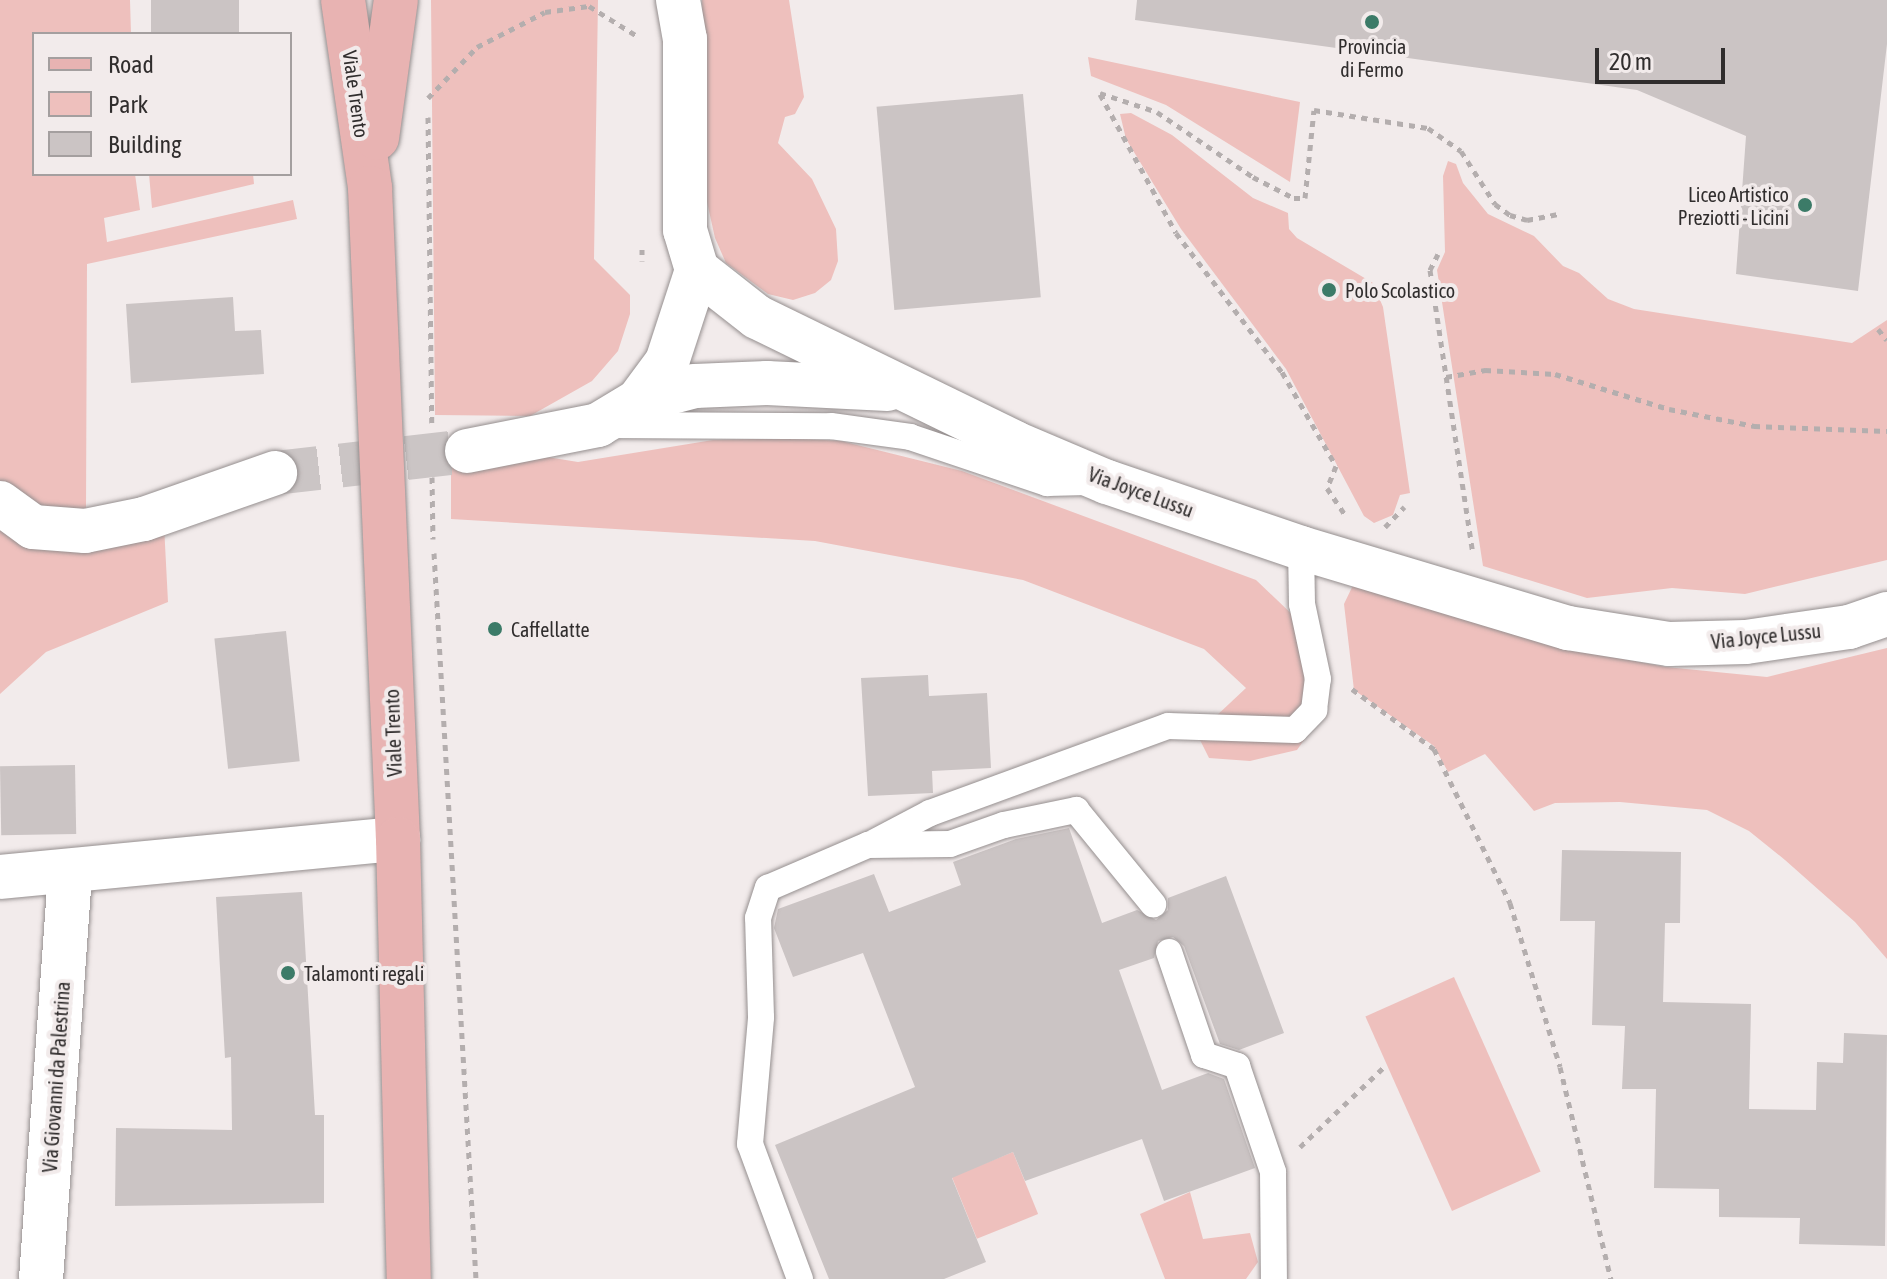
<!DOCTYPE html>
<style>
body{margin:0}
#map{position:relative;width:1887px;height:1279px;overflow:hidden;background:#f2ebeb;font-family:"Asap Condensed",sans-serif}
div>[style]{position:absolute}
.green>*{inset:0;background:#eec0bd;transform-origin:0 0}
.building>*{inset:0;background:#cbc4c4;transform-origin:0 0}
.street-tunnel>*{height:44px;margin-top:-22px;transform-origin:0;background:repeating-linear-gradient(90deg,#cbc5c5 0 44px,transparent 0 66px)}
.path>*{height:5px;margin-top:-2.5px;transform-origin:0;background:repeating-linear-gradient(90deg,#b4aeae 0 6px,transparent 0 12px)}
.roads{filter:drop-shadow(0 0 2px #958f8f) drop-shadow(0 0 2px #958f8f)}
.lane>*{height:26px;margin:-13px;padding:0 13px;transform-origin:13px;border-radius:13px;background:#fff}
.street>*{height:44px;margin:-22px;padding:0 22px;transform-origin:22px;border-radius:22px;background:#fff}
.primary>*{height:44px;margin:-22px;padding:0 22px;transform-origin:22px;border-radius:22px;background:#e8b3b2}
.dots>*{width:22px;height:22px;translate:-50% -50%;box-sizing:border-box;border:4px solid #f2ebeb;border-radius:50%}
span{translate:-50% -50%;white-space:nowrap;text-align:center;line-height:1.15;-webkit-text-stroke:8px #f2ebeb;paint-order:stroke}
.poi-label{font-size:20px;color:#302d2d}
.right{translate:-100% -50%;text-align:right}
.left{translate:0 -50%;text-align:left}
.street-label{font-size:20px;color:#302d2d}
.legend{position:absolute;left:32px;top:32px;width:260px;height:144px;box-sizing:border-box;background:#f2ebeb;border:2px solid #a49f9f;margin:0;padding:10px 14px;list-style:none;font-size:24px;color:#302d2d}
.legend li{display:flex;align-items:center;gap:16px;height:40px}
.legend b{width:40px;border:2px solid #a49f9f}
.scale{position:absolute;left:1595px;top:48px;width:130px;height:36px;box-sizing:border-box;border:4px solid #302d2d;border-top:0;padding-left:10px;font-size:24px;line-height:28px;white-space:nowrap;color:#302d2d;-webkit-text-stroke:6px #f2ebeb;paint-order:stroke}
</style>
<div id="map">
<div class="green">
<div style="clip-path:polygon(0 0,130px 0,131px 34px,34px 34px,34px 174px,135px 174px,140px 210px,104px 218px,107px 242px,293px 200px,297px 219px,87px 264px,86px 512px,49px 512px,0 484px)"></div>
<div style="clip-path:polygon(431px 0,598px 0,594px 259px,630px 295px,630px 314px,618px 351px,592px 381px,530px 416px,435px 415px)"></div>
<div style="clip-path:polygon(702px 0,789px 0,804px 97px,795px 114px,785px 117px,778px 143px,812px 179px,836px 229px,838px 261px,831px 280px,815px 293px,793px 300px,768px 294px,726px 263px,715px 238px,707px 202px)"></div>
<div style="clip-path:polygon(1088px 57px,1300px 102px,1290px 182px,1166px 105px,1091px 76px)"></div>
<div style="clip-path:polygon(1131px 113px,1172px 135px,1253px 198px,1288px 213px,1289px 229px,1297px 238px,1373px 283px,1383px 307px,1410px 493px,1400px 495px,1393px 515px,1374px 523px,1364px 516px,1286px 369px,1181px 229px,1126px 139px,1120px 114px)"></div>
<div style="clip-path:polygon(1448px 161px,1456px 164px,1463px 183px,1488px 214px,1534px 236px,1563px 266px,1579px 273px,1608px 299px,1634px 309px,1852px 343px,1887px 320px,1887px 560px,1745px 594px,1672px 588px,1587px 598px,1483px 566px,1437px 270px,1445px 252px,1443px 176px)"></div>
<div style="clip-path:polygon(149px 174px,253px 174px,254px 184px,152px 208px)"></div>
<div style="clip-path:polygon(790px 438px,841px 441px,962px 471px,1256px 580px,1299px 621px,1318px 679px,1295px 730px,1304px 740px,1297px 750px,1250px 761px,1209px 758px,1197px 734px,1246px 688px,1204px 649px,1023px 580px,815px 541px,451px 519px,451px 458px,541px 456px,578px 462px,713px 440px)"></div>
<div style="clip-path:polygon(164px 525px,168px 602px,46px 652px,0 694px,0 526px)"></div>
<div style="clip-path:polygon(1355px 581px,1613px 657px,1666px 667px,1767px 677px,1887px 648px,1887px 959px,1855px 922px,1785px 860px,1749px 831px,1707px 810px,1620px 802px,1555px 803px,1534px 811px,1485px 754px,1448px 772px,1434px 746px,1354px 690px,1344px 604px)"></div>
<div style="left:1454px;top:977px;width:213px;height:97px;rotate:66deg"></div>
<div style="left:1013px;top:1152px;width:67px;height:66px;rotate:68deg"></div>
<div style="clip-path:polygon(1190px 1192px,1203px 1239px,1250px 1233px,1258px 1262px,1246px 1279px,1165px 1279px,1140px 1214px)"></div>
</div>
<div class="building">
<div style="left:151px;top:0;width:88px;height:34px"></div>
<div style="clip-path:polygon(1137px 0,1887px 0,1887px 44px,1858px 291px,1736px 274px,1746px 136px,1637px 90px,1135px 20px)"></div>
<div style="left:1023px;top:94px;width:204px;height:147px;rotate:85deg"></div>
<div style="clip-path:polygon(233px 297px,235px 331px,261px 330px,264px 374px,131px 383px,126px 304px)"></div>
<div style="left:286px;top:631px;width:131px;height:72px;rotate:84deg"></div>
<div style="clip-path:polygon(928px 675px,929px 696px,987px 693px,991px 768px,932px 771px,933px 793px,868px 796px,861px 678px)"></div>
<div style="left:75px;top:765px;width:69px;height:75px;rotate:89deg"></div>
<div style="clip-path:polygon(1069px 828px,1102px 923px,1137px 910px,1156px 920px,1168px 910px,1168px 898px,1226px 876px,1284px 1033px,1239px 1050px,1220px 1044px,1184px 946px,1173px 937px,1158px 941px,1154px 958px,1119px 970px,1162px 1090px,1208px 1073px,1224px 1079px,1255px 1168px,1164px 1201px,1142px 1139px,1025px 1181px,1013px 1152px,952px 1178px,986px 1262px,944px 1279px,829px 1279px,775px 1145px,915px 1087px,863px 953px,793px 977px,774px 928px,778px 909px,874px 874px,889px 912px,961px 885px,953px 862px,1016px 839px)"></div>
<div style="clip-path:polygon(1562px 850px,1681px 852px,1680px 923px,1665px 923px,1663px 1002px,1751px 1004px,1749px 1109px,1816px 1110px,1817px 1062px,1843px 1063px,1844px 1033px,1887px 1035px,1885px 1246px,1799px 1244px,1800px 1218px,1719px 1217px,1719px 1189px,1654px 1188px,1656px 1089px,1622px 1089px,1625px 1026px,1592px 1025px,1595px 921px,1560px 921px)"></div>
<div style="clip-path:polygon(302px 892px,315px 1115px,324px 1115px,324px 1203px,115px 1206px,116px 1128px,232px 1130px,231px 1057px,225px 1058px,216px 897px)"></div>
</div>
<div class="street-tunnel">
<div style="left:275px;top:473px;width:193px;rotate:-6.5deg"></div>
</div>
<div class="path">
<div style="left:1100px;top:93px;width:60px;rotate:18.4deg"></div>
<div style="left:1157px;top:112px;width:116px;rotate:34.1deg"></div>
<div style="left:1253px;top:177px;width:46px;rotate:27.1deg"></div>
<div style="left:1294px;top:198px;width:11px"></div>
<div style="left:1305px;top:198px;width:88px;rotate:-84.2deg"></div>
<div style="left:1314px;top:110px;width:115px;rotate:9deg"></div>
<div style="left:1428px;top:128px;width:40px;rotate:34.9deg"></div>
<div style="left:1461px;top:151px;width:63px;rotate:57.3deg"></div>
<div style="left:1495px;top:204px;width:19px;rotate:36deg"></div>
<div style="left:1510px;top:215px;width:18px;rotate:16deg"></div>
<div style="left:1527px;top:220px;width:33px;rotate:-11deg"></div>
<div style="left:1100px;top:94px;width:158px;rotate:61.3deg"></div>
<div style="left:1176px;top:233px;width:175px;rotate:52.7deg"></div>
<div style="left:1282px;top:372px;width:108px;rotate:60.1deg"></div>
<div style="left:1336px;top:466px;width:24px;rotate:112deg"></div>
<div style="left:1327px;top:488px;width:32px;rotate:56deg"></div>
<div style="left:428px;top:98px;width:71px;rotate:-46.1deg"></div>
<div style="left:477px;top:47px;width:76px;rotate:-27.2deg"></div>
<div style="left:545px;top:12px;width:44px;rotate:-7.8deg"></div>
<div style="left:589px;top:6px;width:57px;rotate:32deg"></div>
<div style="left:428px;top:117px;width:306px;rotate:89.3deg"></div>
<div style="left:642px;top:249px;width:12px;rotate:90deg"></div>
<div style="left:1438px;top:254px;width:18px;rotate:117deg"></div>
<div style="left:1430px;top:270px;width:287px;rotate:81.4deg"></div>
<div style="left:1878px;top:329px;width:14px;rotate:51deg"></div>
<div style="left:1446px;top:377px;width:40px;rotate:-10deg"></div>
<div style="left:1485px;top:370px;width:70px;rotate:3.3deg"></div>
<div style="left:1555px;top:374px;width:119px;rotate:17.1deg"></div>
<div style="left:1669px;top:409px;width:87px;rotate:11.3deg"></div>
<div style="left:1754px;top:426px;width:133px;rotate:2.2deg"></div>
<div style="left:432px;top:477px;width:62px;rotate:89.1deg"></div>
<div style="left:1385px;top:527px;width:28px;rotate:-46deg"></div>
<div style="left:434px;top:553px;width:727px;rotate:86.69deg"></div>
<div style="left:1352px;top:689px;width:102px;rotate:36.2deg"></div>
<div style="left:1434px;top:749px;width:172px;rotate:63.7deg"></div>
<div style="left:1510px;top:903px;width:171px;rotate:73deg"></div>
<div style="left:1560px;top:1067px;width:218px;rotate:76.5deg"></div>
<div style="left:1300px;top:1147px;width:119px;rotate:-43.6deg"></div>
</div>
<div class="roads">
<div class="lane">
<div style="left:607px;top:425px;width:224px;rotate:0.3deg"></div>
<div style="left:831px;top:426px;width:80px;rotate:7.9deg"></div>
<div style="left:910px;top:437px;width:145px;rotate:18.6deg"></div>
<div style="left:1047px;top:483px;width:40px;rotate:-1.4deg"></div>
<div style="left:875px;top:842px;width:62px;rotate:-27.8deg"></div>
<div style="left:930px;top:813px;width:253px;rotate:-20.1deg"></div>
<div style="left:1168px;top:726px;width:127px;rotate:1.8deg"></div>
<div style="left:1295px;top:730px;width:28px;rotate:-46deg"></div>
<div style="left:1314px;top:710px;width:31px;rotate:-83deg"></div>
<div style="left:1318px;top:679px;width:77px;rotate:-102deg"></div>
<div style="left:1302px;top:604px;width:56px;rotate:-91deg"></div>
<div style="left:1169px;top:952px;width:109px;rotate:71.2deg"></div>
<div style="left:1204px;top:1055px;width:35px;rotate:18deg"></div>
<div style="left:1237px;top:1066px;width:112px;rotate:71.2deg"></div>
<div style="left:1273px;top:1172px;width:107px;rotate:89.5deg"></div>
<div style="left:800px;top:1279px;width:144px;rotate:-110.3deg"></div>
<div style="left:750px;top:1144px;width:127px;rotate:-85deg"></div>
<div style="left:761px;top:1017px;width:99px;rotate:-91.7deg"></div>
<div style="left:758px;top:918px;width:32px;rotate:-72deg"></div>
<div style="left:768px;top:888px;width:109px;rotate:-23.3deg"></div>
<div style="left:868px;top:845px;width:82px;rotate:-0.7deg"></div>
<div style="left:950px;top:844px;width:57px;rotate:-19.4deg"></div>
<div style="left:1004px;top:825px;width:74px;rotate:-11.8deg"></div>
<div style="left:1076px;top:810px;width:122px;rotate:50.7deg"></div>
</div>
<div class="street">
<div style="left:678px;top:0;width:40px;rotate:80deg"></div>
<div style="left:685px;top:39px;width:191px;rotate:90deg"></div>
<div style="left:685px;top:230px;width:42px;rotate:73.3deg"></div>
<div style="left:697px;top:270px;width:76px;rotate:38.1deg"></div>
<div style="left:757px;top:317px;width:287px;rotate:26deg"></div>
<div style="left:1015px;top:443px;width:100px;rotate:23deg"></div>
<div style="left:1107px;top:482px;width:205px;rotate:18.8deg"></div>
<div style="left:1301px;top:548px;width:279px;rotate:16.7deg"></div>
<div style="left:1568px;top:628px;width:102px;rotate:9deg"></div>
<div style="left:1669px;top:644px;width:77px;rotate:-1.5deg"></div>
<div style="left:1746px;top:642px;width:104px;rotate:-8.3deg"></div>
<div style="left:1849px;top:627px;width:40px;rotate:-18.9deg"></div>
<div style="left:638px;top:401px;width:59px;rotate:-14.7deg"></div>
<div style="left:695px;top:386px;width:72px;rotate:-2.4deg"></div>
<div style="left:767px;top:383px;width:121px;rotate:2.8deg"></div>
<div style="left:467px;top:451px;width:134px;rotate:-11.2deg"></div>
<div style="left:598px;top:425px;width:47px;rotate:-31deg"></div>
<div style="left:638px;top:401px;width:49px;rotate:-53.4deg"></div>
<div style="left:667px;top:362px;width:97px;rotate:-71.9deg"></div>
<div style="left:0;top:503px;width:41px;rotate:36deg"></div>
<div style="left:33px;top:527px;width:52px;rotate:4.4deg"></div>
<div style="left:85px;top:531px;width:60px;rotate:-11.5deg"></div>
<div style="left:144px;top:519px;width:139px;rotate:-19.3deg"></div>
<div style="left:0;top:877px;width:400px;rotate:-5.5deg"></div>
<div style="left:41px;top:1279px;width:406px;rotate:-85.9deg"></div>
</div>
<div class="primary">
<div style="left:343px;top:0;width:190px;rotate:81.8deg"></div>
<div style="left:370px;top:188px;width:652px;rotate:87.54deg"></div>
<div style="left:398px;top:839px;width:440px;rotate:88.6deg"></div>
<div style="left:377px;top:138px;width:139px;rotate:-82.2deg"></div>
</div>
</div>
<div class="dots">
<div style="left:1372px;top:22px;background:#3c7b68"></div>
<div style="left:1805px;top:205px;background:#3c7b68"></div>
<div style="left:1329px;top:290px;background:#3c7b68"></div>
<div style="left:495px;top:629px;background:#3c7b68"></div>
<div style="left:288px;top:973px;background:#3c7b68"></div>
</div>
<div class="poi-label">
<span style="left:1372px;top:58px">Provincia<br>di Fermo</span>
<span class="right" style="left:1789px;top:206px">Liceo Artistico<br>Preziotti - Licini</span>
<span class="left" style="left:1345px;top:290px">Polo Scolastico</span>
<span class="left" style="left:511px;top:629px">Caffellatte</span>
<span class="left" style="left:304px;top:973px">Talamonti regali</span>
</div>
<div class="street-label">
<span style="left:356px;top:94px;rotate:82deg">Viale Trento</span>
<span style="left:1141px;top:492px;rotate:20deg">Via Joyce Lussu</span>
<span style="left:1766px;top:636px;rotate:-6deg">Via Joyce Lussu</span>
<span style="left:393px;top:733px;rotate:-92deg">Viale Trento</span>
<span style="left:56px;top:1077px;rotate:-86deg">Via Giovanni da Palestrina</span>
</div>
<ul class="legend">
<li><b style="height:10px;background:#e8b3b2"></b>Road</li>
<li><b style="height:22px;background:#eec0bd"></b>Park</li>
<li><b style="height:22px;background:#cbc4c4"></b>Building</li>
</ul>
<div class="scale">20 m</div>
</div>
